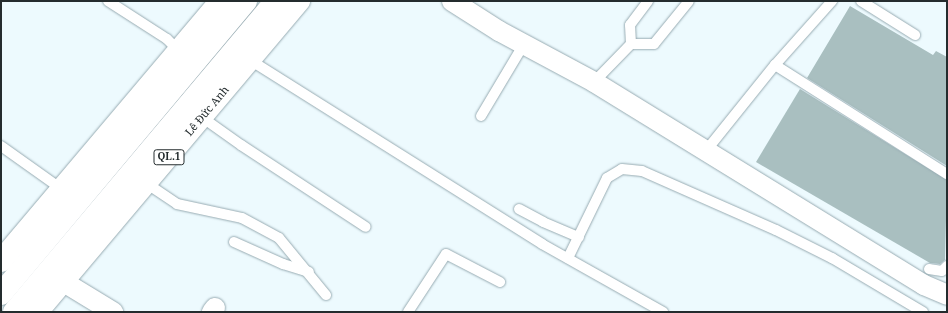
<!DOCTYPE html>
<meta charset="utf-8">
<style>
body{margin:0}
#map{position:relative;width:948px;height:313px;overflow:hidden;background:#edfafe;font-family:"Noto Serif",serif}
div>[style]{position:absolute}
.building>*{inset:0;background:#a9bfc0}
.roads{filter:drop-shadow(0 0 1px #97abb2) drop-shadow(0 0 1px #97abb2)}
.lane>*{height:10px;margin:-5px;padding:0 5px;transform-origin:5px;border-radius:5px;background:#fff}
.street>*{height:20px;margin:-10px;padding:0 10px;transform-origin:10px;border-radius:10px;background:#fff}
.highway>*{height:22px;margin:-11px;padding:0 11px;transform-origin:11px;border-radius:11px;background:#fff}
span{translate:-50% -50%;white-space:nowrap;text-align:center;line-height:1.15;-webkit-text-stroke:4px #fff;paint-order:stroke}
.shield-label span{padding:1px 3px;background:#fff;border:1px solid;border-radius:3px;-webkit-text-stroke-width:0}
.shield-label{font-size:10px;color:#242c2e;font-weight:700}
.street-label{font-size:11px;color:#242c2e}
.frame{position:absolute;inset:0;border:2px solid #242c2e;pointer-events:none}
</style>
<div id="map">
<div class="building">
<div style="clip-path:polygon(850px 6px,933px 55px,936px 51px,947px 57px,947px 166px,807px 78px)"></div>
<div style="clip-path:polygon(800px 89px,947px 180px,945px 260px,940px 264px,930px 263px,756px 162px)"></div>
</div>
<div class="roads">
<div class="lane">
<div style="left:108px;top:1px;width:70px;rotate:32.8deg"></div>
<div style="left:167px;top:39px;width:17px;rotate:45deg"></div>
<div style="left:861px;top:1px;width:64px;rotate:32.2deg"></div>
<div style="left:631px;top:44px;width:19px;rotate:-93deg"></div>
<div style="left:630px;top:25px;width:30px;rotate:-53deg"></div>
<div style="left:250px;top:60px;width:345px;rotate:32.2deg"></div>
<div style="left:542px;top:244px;width:139px;rotate:29.3deg"></div>
<div style="left:775px;top:65px;width:204px;rotate:32.4deg"></div>
<div style="left:594px;top:82px;width:53px;rotate:-45.8deg"></div>
<div style="left:631px;top:44px;width:23px"></div>
<div style="left:654px;top:44px;width:55px;rotate:-50.9deg"></div>
<div style="left:481px;top:116px;width:84px;rotate:-59.2deg"></div>
<div style="left:203px;top:118px;width:47px;rotate:35.4deg"></div>
<div style="left:241px;top:145px;width:149px;rotate:33.3deg"></div>
<div style="left:1px;top:146px;width:72px;rotate:35.4deg"></div>
<div style="left:705px;top:152px;width:112px;rotate:-51.2deg"></div>
<div style="left:775px;top:65px;width:86px;rotate:-48.3deg"></div>
<div style="left:146px;top:183px;width:37px;rotate:34deg"></div>
<div style="left:177px;top:204px;width:66px;rotate:12.2deg"></div>
<div style="left:242px;top:218px;width:42px;rotate:28.4deg"></div>
<div style="left:279px;top:238px;width:74px;rotate:50.5deg"></div>
<div style="left:519px;top:209px;width:27px;rotate:28deg"></div>
<div style="left:543px;top:222px;width:39px;rotate:23deg"></div>
<div style="left:234px;top:242px;width:54px;rotate:24.2deg"></div>
<div style="left:283px;top:264px;width:27px;rotate:17deg"></div>
<div style="left:568px;top:258px;width:89px;rotate:-64deg"></div>
<div style="left:607px;top:178px;width:17px;rotate:-31deg"></div>
<div style="left:622px;top:169px;width:20px;rotate:6deg"></div>
<div style="left:642px;top:171px;width:146px;rotate:23.8deg"></div>
<div style="left:776px;top:230px;width:63px;rotate:26.6deg"></div>
<div style="left:832px;top:258px;width:106px;rotate:30.7deg"></div>
<div style="left:929px;top:269px;width:13px;rotate:9deg"></div>
<div style="left:942px;top:271px;width:7px;rotate:-45deg"></div>
<div style="left:408px;top:312px;width:69px;rotate:-56.8deg"></div>
<div style="left:446px;top:254px;width:61px;rotate:27.4deg"></div>
</div>
<div class="street">
<div style="left:452px;top:1px;width:56px;rotate:32.6deg"></div>
<div style="left:499px;top:31px;width:108px;rotate:28.2deg"></div>
<div style="left:594px;top:82px;width:387px;rotate:31.6deg"></div>
<div style="left:924px;top:285px;width:25px;rotate:23deg"></div>
<div style="left:62px;top:281px;width:60px;rotate:31.3deg"></div>
<div style="left:212px;top:312px;width:5px;rotate:-53deg"></div>
</div>
<div class="highway">
<div style="left:1px;top:261px;width:341px;rotate:-49.8deg"></div>
<div style="left:1px;top:294px;width:382px;rotate:-50.1deg"></div>
<div style="left:14px;top:312px;width:407px;rotate:-49.9deg"></div>
<div style="left:37px;top:312px;width:407px;rotate:-49.9deg"></div>
</div>
</div>
<div class="shield-label">
<span style="left:169px;top:157px">QL.1</span>
</div>
<div class="street-label">
<span style="left:207px;top:111px;rotate:-50deg">Lê Đức Anh</span>
</div>
<div class="frame"></div>
</div>
